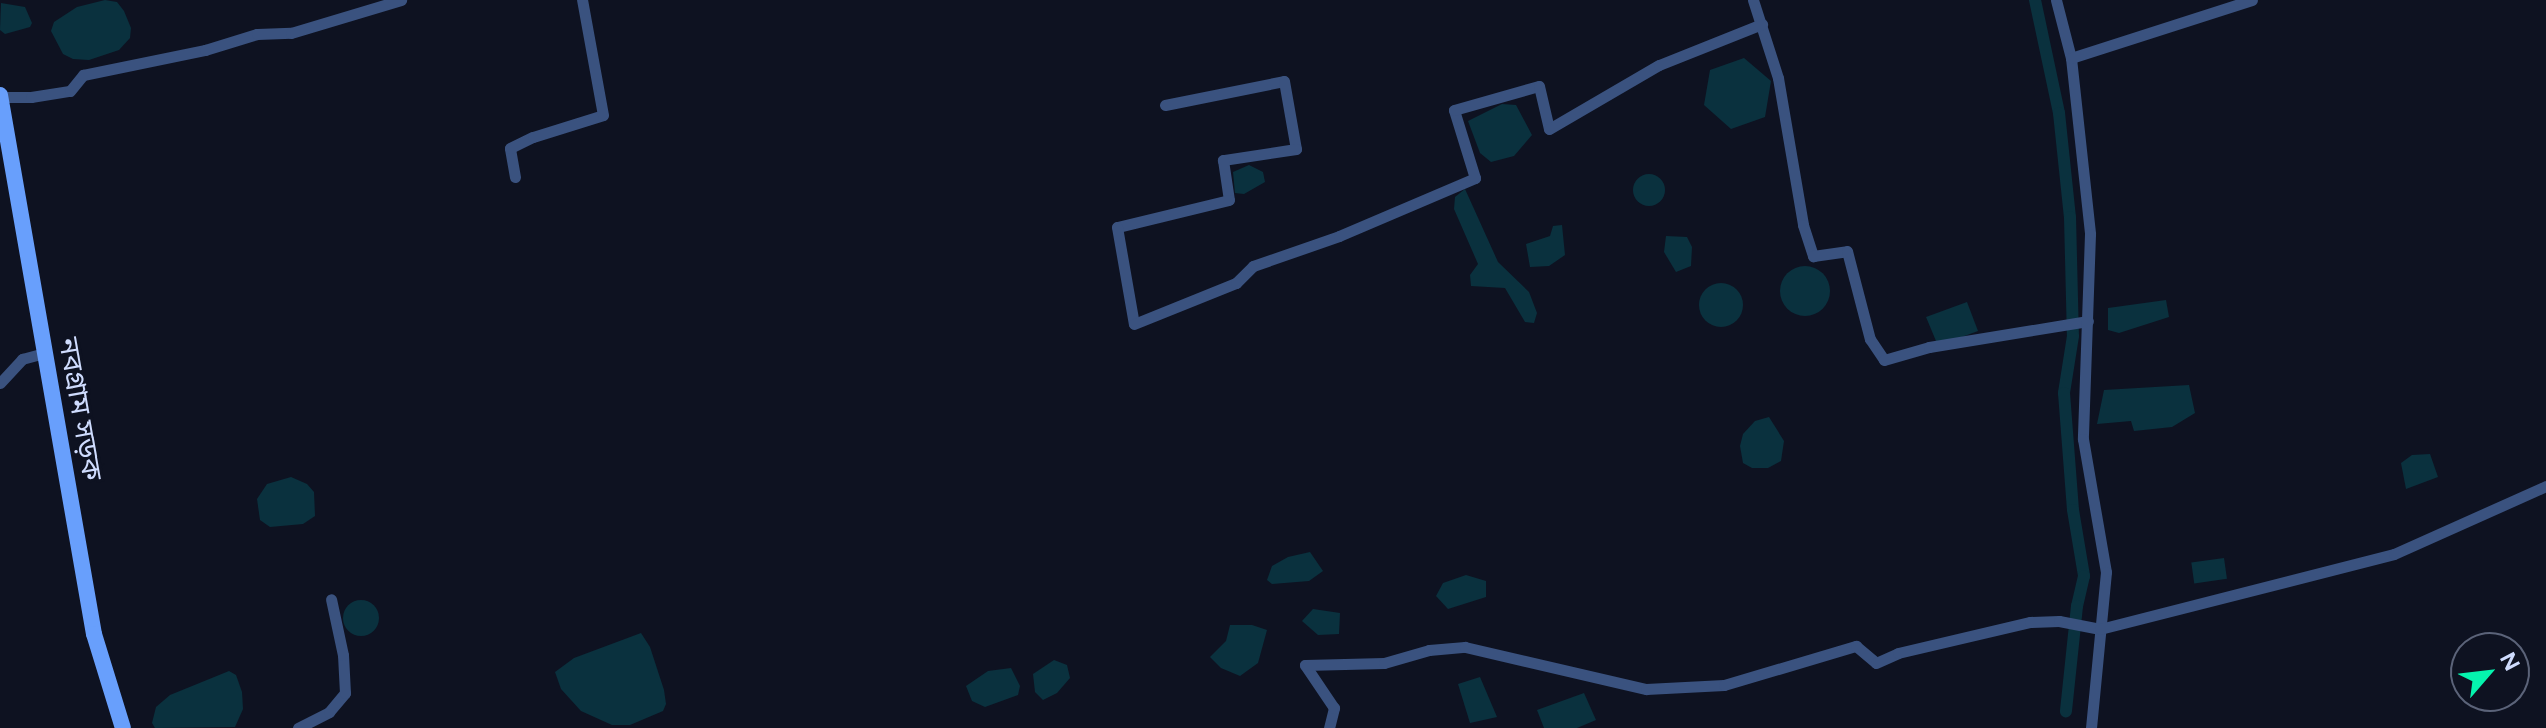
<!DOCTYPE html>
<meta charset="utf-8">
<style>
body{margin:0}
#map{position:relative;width:2546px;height:728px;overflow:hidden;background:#0e1221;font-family:Figtree,"Noto Sans Bengali",sans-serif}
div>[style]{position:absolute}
.water>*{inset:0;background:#0a313e;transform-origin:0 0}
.round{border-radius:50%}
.canal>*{height:12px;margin:-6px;padding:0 6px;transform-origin:6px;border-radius:6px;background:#0a313e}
.minor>*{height:11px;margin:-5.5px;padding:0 5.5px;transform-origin:5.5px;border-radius:5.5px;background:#3a527f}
.secondary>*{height:16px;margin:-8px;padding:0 8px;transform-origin:8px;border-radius:8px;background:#689ffc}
span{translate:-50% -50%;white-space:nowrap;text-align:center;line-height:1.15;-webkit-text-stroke:6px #0e1221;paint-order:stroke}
.street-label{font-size:28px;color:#cfdcfe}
.north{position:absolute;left:2450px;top:632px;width:80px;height:80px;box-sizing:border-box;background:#0e1221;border:2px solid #5b6379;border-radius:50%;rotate:62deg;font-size:22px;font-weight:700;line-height:32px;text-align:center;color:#cfdcfe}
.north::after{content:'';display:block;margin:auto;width:28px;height:36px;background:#05f4ae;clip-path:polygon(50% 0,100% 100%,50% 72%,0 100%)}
</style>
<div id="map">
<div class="water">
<div style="clip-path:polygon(105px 0,117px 2px,124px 11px,131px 28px,130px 38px,119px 50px,89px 60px,73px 59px,63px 54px,51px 31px,54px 22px,77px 7px)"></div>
<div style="clip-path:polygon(1px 3px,25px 7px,32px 23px,30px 27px,5px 34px,0 30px)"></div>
<div style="clip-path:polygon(1744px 58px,1771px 81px,1765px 117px,1731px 129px,1704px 105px,1710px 70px)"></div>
<div style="clip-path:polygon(1502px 104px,1516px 105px,1532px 135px,1514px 156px,1491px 162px,1480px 153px,1468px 121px)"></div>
<div style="clip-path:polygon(1249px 165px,1263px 172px,1265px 182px,1244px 194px,1235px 193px,1233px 172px)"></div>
<div class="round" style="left:1633px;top:174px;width:32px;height:32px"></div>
<div style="clip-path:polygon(1465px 189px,1498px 262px,1529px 292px,1537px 313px,1534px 323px,1525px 322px,1505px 288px,1471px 286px,1470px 275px,1478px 264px,1454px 209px,1455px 197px)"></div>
<div style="clip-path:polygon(1562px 225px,1565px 255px,1549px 266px,1530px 267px,1526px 244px,1550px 236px,1553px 226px)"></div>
<div style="clip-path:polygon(1666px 236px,1687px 237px,1692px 247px,1691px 266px,1676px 272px,1664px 252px)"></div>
<div class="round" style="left:1780px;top:266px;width:50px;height:50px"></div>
<div class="round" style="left:1699px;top:283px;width:44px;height:44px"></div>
<div style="clip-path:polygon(2166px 300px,2169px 317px,2119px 333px,2108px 330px,2108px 308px)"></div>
<div style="clip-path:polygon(1967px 302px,1978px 331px,1951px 341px,1936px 341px,1926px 317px)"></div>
<div style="clip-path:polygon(2189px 385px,2195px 413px,2172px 427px,2134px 431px,2131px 421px,2097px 424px,2104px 390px)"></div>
<div style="clip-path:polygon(1769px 417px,1784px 441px,1781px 461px,1768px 468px,1752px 468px,1743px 463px,1740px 446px,1743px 434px,1755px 421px)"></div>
<div style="clip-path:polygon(2430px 454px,2438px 477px,2406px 489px,2401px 463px,2412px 455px)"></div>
<div style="clip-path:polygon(291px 477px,307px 484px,314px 492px,315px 516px,303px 524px,270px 527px,260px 520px,257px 499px,267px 484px)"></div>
<div style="clip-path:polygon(1310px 552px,1323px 571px,1309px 581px,1272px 584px,1267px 580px,1272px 566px,1288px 557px)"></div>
<div style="left:2224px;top:558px;width:21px;height:33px;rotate:82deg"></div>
<div style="clip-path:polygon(1466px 575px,1486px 581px,1486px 597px,1448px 609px,1436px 596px,1443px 583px)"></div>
<div class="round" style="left:343px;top:600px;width:36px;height:36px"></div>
<div style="clip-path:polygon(1313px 609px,1340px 613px,1339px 634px,1318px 635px,1302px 621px)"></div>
<div style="clip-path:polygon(1230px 625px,1252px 625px,1267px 630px,1258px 663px,1240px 676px,1221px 668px,1210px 657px,1226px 641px)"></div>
<div style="clip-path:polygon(641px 633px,650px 647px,664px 690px,666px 704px,663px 711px,630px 725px,612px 725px,581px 711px,561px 689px,555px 672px,574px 658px)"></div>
<div style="clip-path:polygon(1054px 660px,1067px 665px,1070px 678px,1057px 693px,1043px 700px,1035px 692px,1033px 674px)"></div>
<div style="clip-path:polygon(1011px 668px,1020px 686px,1018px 695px,985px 707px,972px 701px,966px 686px,988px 671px)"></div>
<div style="clip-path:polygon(229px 671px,236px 675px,242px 692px,243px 709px,235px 727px,155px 728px,152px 723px,156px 707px,170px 695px)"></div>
<div style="clip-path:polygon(1480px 677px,1497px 717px,1470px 723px,1458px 684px)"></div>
<div style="clip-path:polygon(1584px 693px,1596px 720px,1577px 728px,1544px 728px,1537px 710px)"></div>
</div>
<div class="canal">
<div style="left:2035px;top:0;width:116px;rotate:78deg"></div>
<div style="left:2059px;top:113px;width:105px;rotate:84deg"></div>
<div style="left:2070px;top:217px;width:119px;rotate:88.6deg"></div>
<div style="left:2073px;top:336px;width:58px;rotate:99deg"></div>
<div style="left:2064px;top:393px;width:117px;rotate:85.6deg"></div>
<div style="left:2073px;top:510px;width:67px;rotate:80.5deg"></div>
<div style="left:2084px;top:576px;width:31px;rotate:103deg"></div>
<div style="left:2077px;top:606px;width:106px;rotate:96deg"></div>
</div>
<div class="minor">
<div style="left:1753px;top:0;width:82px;rotate:72.2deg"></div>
<div style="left:1778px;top:78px;width:149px;rotate:80.3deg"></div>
<div style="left:1803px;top:225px;width:33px;rotate:72deg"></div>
<div style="left:1813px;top:256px;width:34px;rotate:-8deg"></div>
<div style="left:1847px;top:251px;width:91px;rotate:75.4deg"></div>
<div style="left:1870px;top:339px;width:25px;rotate:56deg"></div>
<div style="left:1884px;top:360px;width:47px;rotate:-16.1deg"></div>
<div style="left:1929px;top:347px;width:161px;rotate:-9.3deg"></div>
<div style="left:2056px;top:0;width:60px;rotate:75.5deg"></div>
<div style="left:2071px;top:58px;width:177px;rotate:83.8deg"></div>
<div style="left:2090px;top:234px;width:205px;rotate:92deg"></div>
<div style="left:2083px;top:439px;width:135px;rotate:80.2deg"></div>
<div style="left:2106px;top:572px;width:157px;rotate:95.5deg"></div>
<div style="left:2071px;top:58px;width:190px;rotate:-17.8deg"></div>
<div style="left:0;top:97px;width:31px"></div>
<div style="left:31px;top:97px;width:39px;rotate:-9deg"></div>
<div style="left:70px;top:91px;width:21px;rotate:-51deg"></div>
<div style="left:83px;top:75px;width:125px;rotate:-11.6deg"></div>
<div style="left:205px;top:50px;width:54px;rotate:-17.1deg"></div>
<div style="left:257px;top:34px;width:34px;rotate:-2deg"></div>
<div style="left:291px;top:33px;width:115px;rotate:-16.7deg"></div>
<div style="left:1165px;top:105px;width:121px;rotate:-11.4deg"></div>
<div style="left:1284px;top:81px;width:69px;rotate:80deg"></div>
<div style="left:1296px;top:149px;width:74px;rotate:171.4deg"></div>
<div style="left:1223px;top:160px;width:40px;rotate:81.5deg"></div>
<div style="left:1229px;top:200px;width:115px;rotate:166.4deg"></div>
<div style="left:1117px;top:227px;width:98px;rotate:80.1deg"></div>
<div style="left:1134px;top:324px;width:110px;rotate:-21.9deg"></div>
<div style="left:1236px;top:283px;width:24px;rotate:-45deg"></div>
<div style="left:1253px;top:266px;width:91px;rotate:-19.2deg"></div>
<div style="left:1339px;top:236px;width:148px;rotate:-23.1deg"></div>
<div style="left:1475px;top:178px;width:71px;rotate:-107.2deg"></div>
<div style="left:1454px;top:110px;width:88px;rotate:-15.8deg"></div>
<div style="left:1539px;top:86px;width:44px;rotate:76.9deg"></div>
<div style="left:1549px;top:129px;width:127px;rotate:-30.2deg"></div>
<div style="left:1659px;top:65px;width:111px;rotate:-21.7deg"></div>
<div style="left:515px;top:177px;width:29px;rotate:-100deg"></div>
<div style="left:510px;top:148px;width:25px;rotate:-26deg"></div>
<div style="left:533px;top:137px;width:73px;rotate:-17.4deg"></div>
<div style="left:603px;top:115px;width:117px;rotate:-100.3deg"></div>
<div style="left:0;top:383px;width:33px;rotate:-47deg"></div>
<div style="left:22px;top:359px;width:24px;rotate:-15deg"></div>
<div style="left:298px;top:728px;width:35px;rotate:-27deg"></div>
<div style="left:329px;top:712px;width:25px;rotate:-50deg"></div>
<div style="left:345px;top:693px;width:38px;rotate:-93deg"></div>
<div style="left:343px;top:655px;width:57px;rotate:-102.1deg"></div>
<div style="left:1329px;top:728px;width:21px;rotate:-76deg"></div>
<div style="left:1334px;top:708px;width:52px;rotate:-124deg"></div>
<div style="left:1305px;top:665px;width:79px;rotate:-1.5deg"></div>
<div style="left:1384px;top:663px;width:47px;rotate:-16.1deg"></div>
<div style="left:1429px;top:650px;width:36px;rotate:-5deg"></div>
<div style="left:1465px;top:647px;width:186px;rotate:13.1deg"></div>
<div style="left:1646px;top:689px;width:78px;rotate:-2.9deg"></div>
<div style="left:1724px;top:685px;width:138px;rotate:-16.5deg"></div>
<div style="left:1856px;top:646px;width:26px;rotate:40deg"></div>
<div style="left:1876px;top:663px;width:24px;rotate:-24deg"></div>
<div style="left:1898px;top:653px;width:136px;rotate:-13.2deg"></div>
<div style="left:2030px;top:622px;width:29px;rotate:-2deg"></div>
<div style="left:2059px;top:621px;width:42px;rotate:11deg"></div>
<div style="left:2100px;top:629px;width:303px;rotate:-14.3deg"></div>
<div style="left:2394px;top:554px;width:167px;rotate:-24.1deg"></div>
</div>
<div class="secondary">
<div style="left:0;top:95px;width:547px;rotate:80.11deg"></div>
<div style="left:94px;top:634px;width:98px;rotate:72.9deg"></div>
</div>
<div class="street-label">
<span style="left:81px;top:409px;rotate:80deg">নবগ্রাম সড়ক</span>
</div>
<div class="north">N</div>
</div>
